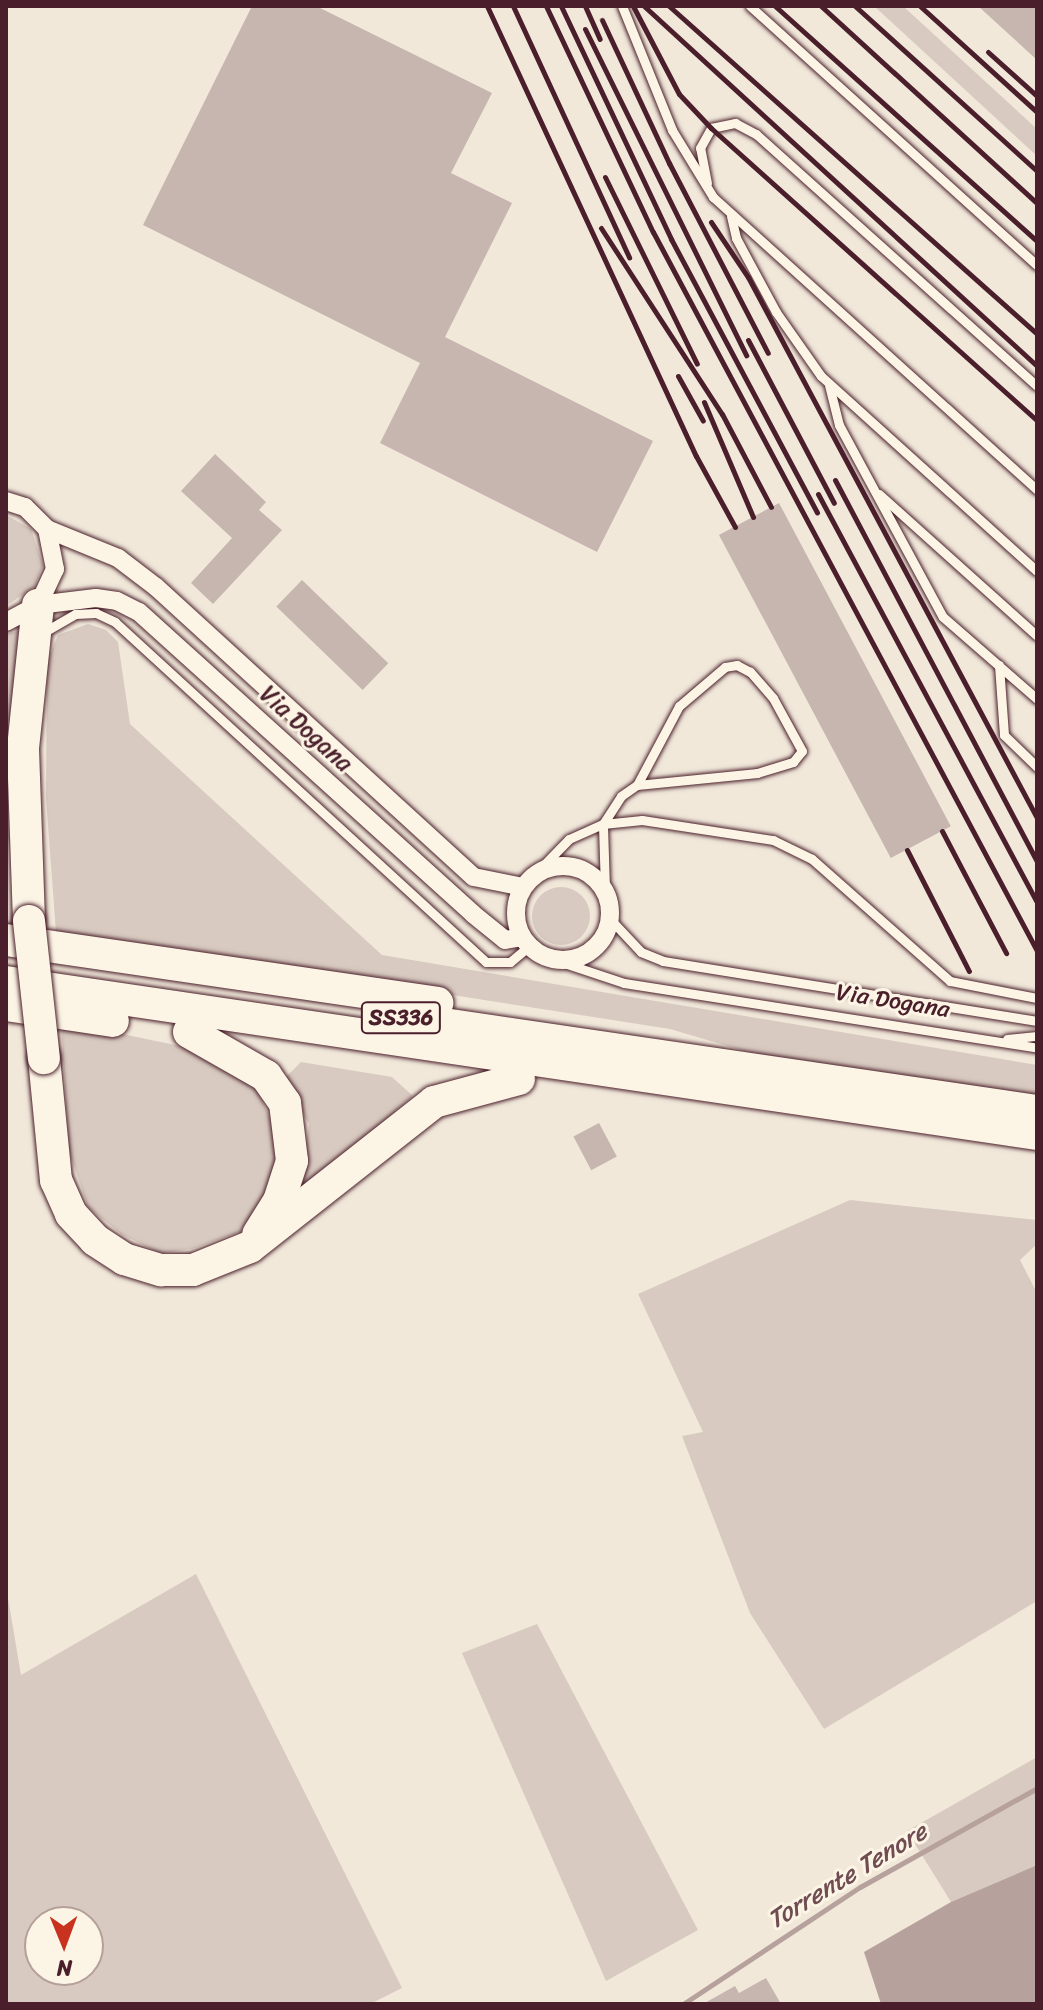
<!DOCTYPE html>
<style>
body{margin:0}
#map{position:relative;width:1043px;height:2010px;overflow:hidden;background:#f1e8da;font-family:Sriracha,sans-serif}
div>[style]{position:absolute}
.green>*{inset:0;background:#d8cac0}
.round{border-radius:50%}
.water>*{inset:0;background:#b6a19c}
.stream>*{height:5px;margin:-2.5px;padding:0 2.5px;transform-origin:2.5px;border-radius:2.5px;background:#b6a19c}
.building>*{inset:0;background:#c7b6af;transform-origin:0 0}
.roads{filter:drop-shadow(0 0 2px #4a1f2b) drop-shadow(0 0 2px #4a1f2b)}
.lane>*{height:9px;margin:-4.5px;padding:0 4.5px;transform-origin:4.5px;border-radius:4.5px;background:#fcf5e5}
.street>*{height:18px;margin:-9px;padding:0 9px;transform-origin:9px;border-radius:9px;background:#fcf5e5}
.street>.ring{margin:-9px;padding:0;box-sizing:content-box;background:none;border:18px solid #fcf5e5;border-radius:50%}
.highway>*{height:32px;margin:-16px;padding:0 16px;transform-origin:16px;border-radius:16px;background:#fcf5e5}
.rail>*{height:5px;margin:-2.5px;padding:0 2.5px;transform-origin:2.5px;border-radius:2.5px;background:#4a1f2b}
.bridges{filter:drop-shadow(0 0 2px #4a1f2b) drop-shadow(0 0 2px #4a1f2b)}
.highway-bridge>*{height:32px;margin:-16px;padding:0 16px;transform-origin:16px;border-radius:16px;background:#fcf5e5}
span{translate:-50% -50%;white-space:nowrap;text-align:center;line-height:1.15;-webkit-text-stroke:6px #fcf5e5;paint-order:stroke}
.shield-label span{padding:2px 6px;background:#fcf5e5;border:2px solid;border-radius:6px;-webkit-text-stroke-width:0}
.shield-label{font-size:22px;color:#4a1f2b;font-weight:700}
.street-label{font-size:24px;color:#4a1f2b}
.water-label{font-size:26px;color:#704c53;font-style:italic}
.frame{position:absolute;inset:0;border:8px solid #4a1f2b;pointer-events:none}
.north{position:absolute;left:24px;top:1906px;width:80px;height:80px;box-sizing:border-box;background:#fcf5e5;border:2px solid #b59f9b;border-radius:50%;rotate:179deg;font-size:22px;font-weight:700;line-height:32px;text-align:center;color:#4a1f2b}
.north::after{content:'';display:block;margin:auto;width:28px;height:36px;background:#c8321e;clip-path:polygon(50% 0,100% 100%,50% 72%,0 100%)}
</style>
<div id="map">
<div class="green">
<div style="clip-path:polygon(874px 6px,903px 6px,1037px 129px,1037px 156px)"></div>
<div style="clip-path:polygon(6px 515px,31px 529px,43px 565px,35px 586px,6px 606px)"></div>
<div style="clip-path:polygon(88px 624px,106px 630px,118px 642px,130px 724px,382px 955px,1037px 1065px,1037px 1099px,765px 1057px,670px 1029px,56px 933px,46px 798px,47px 662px,58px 635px)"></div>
<div style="clip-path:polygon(19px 631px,14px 868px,6px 828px,6px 634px)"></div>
<div class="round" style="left:532px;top:887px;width:58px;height:58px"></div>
<div style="clip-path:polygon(61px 1021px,189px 1048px,226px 1065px,258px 1092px,278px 1135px,281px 1166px,266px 1202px,241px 1231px,192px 1249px,160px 1253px,121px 1234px,88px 1207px,69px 1151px)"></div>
<div style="clip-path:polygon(301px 1062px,392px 1077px,413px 1096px,300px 1194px,309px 1124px,283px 1080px)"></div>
<div style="clip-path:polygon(850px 1200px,1037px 1220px,1037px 1244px,1020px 1260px,1037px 1293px,1037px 1601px,824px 1729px,750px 1613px,682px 1436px,703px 1432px,638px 1294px)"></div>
<div style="clip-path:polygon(evenodd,196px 1574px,402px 1988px,370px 2004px,6px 2004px,6px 1586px,21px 1675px,196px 1574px,88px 1922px,88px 1970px,40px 1970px,40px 1922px,88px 1922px)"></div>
<div style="clip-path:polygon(537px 1624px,698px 1930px,606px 1981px,462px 1653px)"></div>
<div style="clip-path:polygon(1037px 1757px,1037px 1865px,951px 1902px,907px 1831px)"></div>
</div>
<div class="water">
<div style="clip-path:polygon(1037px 1865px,1037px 2004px,881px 2004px,864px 1952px,951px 1902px)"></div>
</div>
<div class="stream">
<div style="left:683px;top:2004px;width:212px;rotate:-33.5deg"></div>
<div style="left:860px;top:1887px;width:203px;rotate:-29.2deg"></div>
</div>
<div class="building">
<div style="clip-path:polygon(252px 6px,316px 6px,492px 93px,451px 173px,512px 203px,445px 337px,653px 441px,597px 552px,380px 443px,420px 363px,143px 225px)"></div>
<div style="clip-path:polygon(978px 6px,1037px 6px,1037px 60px)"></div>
<div style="clip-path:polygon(215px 454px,266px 502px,259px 510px,282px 530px,213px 604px,191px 583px,232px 538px,181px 491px)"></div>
<div style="left:779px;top:503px;width:366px;height:68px;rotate:62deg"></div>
<div style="left:302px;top:580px;width:120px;height:37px;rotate:44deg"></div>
<div style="left:599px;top:1123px;width:38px;height:29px;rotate:62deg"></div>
<div style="clip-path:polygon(766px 1978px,781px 2004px,703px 2004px,735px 1986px,739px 1993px)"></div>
</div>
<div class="roads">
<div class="lane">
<div style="left:622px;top:6px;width:134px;rotate:68deg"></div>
<div style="left:672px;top:130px;width:79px;rotate:58.5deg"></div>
<div style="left:713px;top:197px;width:437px;rotate:42.1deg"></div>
<div style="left:750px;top:6px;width:387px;rotate:42.1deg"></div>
<div style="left:707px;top:183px;width:36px;rotate:-101deg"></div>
<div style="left:700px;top:148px;width:23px;rotate:-61deg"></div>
<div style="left:711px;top:128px;width:25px;rotate:-12deg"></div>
<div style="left:735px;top:123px;width:24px;rotate:28deg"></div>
<div style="left:756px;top:134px;width:377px;rotate:41.9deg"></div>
<div style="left:731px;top:216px;width:23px;rotate:77deg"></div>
<div style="left:736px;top:238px;width:84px;rotate:61.6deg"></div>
<div style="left:776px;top:312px;width:78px;rotate:54.9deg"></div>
<div style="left:821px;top:376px;width:291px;rotate:42.1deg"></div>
<div style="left:829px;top:385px;width:41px;rotate:76deg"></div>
<div style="left:839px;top:425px;width:218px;rotate:61.6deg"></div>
<div style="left:943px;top:617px;width:125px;rotate:41.1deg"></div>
<div style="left:879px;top:494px;width:212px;rotate:41.9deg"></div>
<div style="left:44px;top:632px;width:36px;rotate:-30deg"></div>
<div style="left:75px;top:614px;width:21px;rotate:-3deg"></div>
<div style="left:96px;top:613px;width:21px;rotate:25deg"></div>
<div style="left:115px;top:622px;width:503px;rotate:42.5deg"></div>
<div style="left:486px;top:962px;width:24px"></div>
<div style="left:510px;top:962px;width:25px;rotate:-40deg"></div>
<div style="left:999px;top:665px;width:70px;rotate:85.9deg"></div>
<div style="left:1004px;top:735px;width:46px;rotate:44.1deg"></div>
<div style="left:532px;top:877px;width:53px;rotate:-45.8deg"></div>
<div style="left:569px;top:839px;width:37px;rotate:-24deg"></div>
<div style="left:603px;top:824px;width:39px;rotate:-6deg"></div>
<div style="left:642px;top:820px;width:133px;rotate:8.7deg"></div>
<div style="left:773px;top:840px;width:43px;rotate:26deg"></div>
<div style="left:812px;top:859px;width:184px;rotate:41.5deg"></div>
<div style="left:950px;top:981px;width:89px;rotate:11.1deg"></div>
<div style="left:605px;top:889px;width:65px;rotate:-91.8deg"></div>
<div style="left:603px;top:824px;width:33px;rotate:-57deg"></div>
<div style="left:621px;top:796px;width:19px;rotate:-35deg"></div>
<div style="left:637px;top:785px;width:121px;rotate:-5.7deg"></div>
<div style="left:757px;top:773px;width:38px;rotate:-17deg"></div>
<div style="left:793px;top:762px;width:14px;rotate:-51deg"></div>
<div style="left:802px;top:751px;width:60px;rotate:-118.7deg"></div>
<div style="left:773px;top:698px;width:35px;rotate:-131deg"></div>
<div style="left:750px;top:672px;width:15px;rotate:-152deg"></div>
<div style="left:737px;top:665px;width:12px;rotate:171deg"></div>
<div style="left:725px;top:667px;width:60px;rotate:139.7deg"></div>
<div style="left:679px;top:706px;width:89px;rotate:118deg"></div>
<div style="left:611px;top:920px;width:44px;rotate:46.8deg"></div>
<div style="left:641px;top:952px;width:24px;rotate:22deg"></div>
<div style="left:663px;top:961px;width:379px;rotate:9.1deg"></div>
<div style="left:552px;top:959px;width:76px;rotate:18.4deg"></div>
<div style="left:624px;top:983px;width:418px;rotate:8.9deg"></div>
<div style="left:1007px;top:1039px;width:30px;rotate:-6deg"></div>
</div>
<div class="street">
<div style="left:6px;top:501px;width:20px;rotate:18deg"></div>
<div style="left:25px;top:507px;width:31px;rotate:45deg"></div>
<div style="left:47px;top:529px;width:41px;rotate:78.7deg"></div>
<div style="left:55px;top:569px;width:40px;rotate:115deg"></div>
<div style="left:38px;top:605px;width:36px;rotate:152deg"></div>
<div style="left:47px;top:529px;width:77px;rotate:22.2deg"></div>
<div style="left:118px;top:558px;width:48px;rotate:37.3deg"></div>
<div style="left:156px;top:587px;width:430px;rotate:42.4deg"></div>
<div style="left:474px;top:877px;width:50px;rotate:11.5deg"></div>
<div style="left:38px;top:605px;width:58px;rotate:-6.9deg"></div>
<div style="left:96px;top:598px;width:21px;rotate:8deg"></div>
<div style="left:117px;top:601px;width:25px;rotate:27deg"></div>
<div style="left:139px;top:612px;width:450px;rotate:42.1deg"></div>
<div style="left:473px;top:914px;width:41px;rotate:39.1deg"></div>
<div style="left:505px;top:940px;width:17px;rotate:-10deg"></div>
<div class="ring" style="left:516px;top:866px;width:76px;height:76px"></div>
</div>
<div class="highway">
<div style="left:29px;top:921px;width:173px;rotate:-92deg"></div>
<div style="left:23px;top:748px;width:144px;rotate:-84deg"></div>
<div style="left:6px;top:940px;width:436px;rotate:8.3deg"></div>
<div style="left:6px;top:982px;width:1042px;rotate:8.39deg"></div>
<div style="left:6px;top:1005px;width:108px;rotate:8.5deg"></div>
<div style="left:403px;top:1018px;width:641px;rotate:8.35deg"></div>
<div style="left:189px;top:1032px;width:89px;rotate:29.7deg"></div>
<div style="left:266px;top:1076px;width:33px;rotate:55deg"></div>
<div style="left:285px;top:1103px;width:58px;rotate:83.1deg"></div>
<div style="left:292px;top:1161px;width:42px;rotate:108deg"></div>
<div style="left:279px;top:1201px;width:39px;rotate:122deg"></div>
<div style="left:44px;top:1058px;width:123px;rotate:84.4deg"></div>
<div style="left:56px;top:1180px;width:37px;rotate:66deg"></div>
<div style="left:71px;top:1214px;width:35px;rotate:47deg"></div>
<div style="left:95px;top:1240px;width:35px;rotate:33deg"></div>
<div style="left:124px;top:1259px;width:39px;rotate:17deg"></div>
<div style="left:161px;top:1270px;width:32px"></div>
<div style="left:193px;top:1270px;width:61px;rotate:-22deg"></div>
<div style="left:250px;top:1247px;width:234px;rotate:-38.2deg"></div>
<div style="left:434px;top:1102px;width:88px;rotate:-15.1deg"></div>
</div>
</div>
<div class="rail">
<div style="left:487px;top:6px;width:496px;rotate:65.1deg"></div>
<div style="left:696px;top:456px;width:81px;rotate:61.2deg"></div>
<div style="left:513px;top:6px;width:277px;rotate:65.2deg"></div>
<div style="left:546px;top:6px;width:250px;rotate:64.7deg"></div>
<div style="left:653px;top:232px;width:815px;rotate:61.89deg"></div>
<div style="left:561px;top:6px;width:258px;rotate:64.7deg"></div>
<div style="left:671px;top:239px;width:310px;rotate:61.9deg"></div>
<div style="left:585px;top:6px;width:36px;rotate:66deg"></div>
<div style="left:633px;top:6px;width:99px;rotate:62.4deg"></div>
<div style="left:679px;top:94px;width:47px;rotate:46.7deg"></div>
<div style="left:711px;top:128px;width:438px;rotate:41.9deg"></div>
<div style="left:644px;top:6px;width:533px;rotate:42.49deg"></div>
<div style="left:669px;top:6px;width:493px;rotate:41.7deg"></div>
<div style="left:775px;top:6px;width:352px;rotate:41.9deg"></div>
<div style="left:821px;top:6px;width:292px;rotate:42.4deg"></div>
<div style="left:855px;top:6px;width:246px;rotate:42.2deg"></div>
<div style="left:920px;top:6px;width:158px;rotate:42.2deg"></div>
<div style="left:602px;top:20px;width:158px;rotate:64.9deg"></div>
<div style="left:669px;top:163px;width:214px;rotate:62.5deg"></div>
<div style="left:585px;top:29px;width:364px;rotate:63.7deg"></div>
<div style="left:988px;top:52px;width:66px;rotate:41.9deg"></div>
<div style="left:605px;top:177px;width:208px;rotate:63.8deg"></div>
<div style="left:711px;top:222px;width:66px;rotate:56.1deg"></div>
<div style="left:748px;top:277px;width:613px;rotate:61.89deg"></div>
<div style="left:601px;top:228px;width:222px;rotate:57deg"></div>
<div style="left:722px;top:414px;width:105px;rotate:62.2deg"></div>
<div style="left:748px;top:340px;width:184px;rotate:62.2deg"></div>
<div style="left:678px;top:376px;width:51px;rotate:60.9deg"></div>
<div style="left:704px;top:402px;width:125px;rotate:66.9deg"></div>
<div style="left:835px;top:480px;width:432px;rotate:62.1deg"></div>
<div style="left:818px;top:494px;width:464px;rotate:61.8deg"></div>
<div style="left:942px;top:831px;width:138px;rotate:62.3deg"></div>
<div style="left:907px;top:850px;width:136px;rotate:62.9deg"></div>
</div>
<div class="bridges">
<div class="highway-bridge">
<div style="left:29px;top:921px;width:138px;rotate:83.8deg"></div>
</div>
</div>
<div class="shield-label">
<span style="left:401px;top:1018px">SS336</span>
</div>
<div class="street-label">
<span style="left:306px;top:729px;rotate:42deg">Via Dogana</span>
<span style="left:893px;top:1001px;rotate:9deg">Via Dogana</span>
</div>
<div class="water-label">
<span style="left:847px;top:1876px;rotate:-31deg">Torrente Tenore</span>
</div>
<div class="frame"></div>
<div class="north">N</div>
</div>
